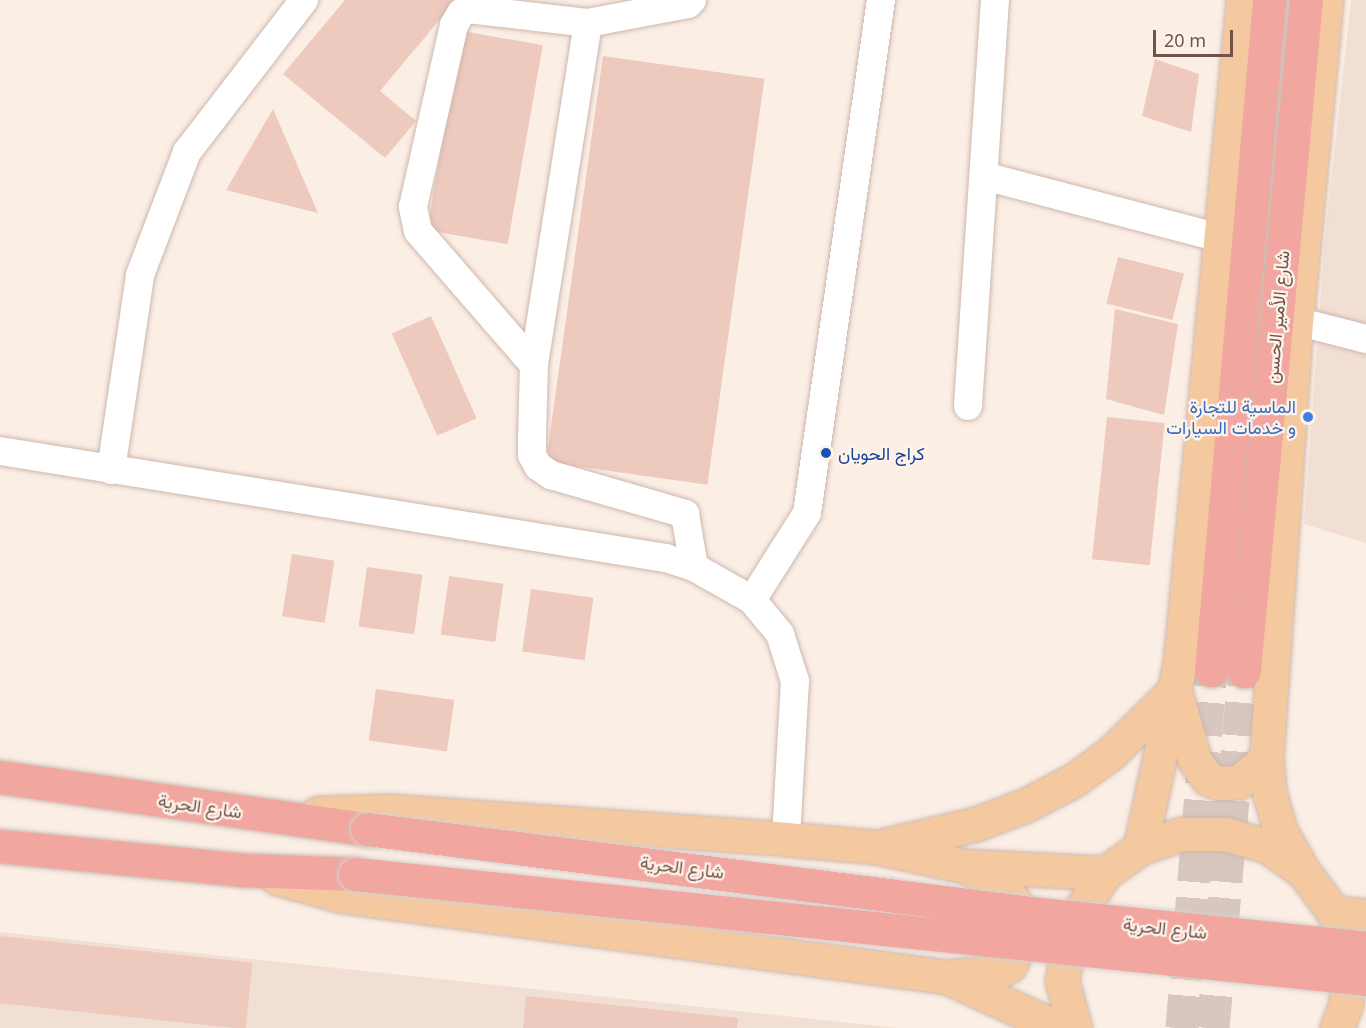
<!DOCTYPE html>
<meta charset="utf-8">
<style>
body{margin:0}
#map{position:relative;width:1366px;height:1028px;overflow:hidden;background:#fbeee4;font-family:"Noto Sans",Vazirmatn,sans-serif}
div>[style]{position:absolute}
.residential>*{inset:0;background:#f2dfd3}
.building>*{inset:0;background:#eec9bd;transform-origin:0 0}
.highway-tunnel>*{height:33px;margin-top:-16.5px;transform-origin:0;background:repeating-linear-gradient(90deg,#d8c7be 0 33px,transparent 0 49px)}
.roads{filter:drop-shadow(0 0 2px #cdb7ae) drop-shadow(0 0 2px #cdb7ae)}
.minor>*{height:28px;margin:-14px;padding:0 14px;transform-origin:14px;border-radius:14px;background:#fff}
.major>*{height:33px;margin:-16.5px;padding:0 16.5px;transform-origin:16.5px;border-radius:16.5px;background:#f5c9a0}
.highway>*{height:33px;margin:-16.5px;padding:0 16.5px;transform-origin:16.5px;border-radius:16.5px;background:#f1a79f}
.bridges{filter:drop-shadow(0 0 2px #d7cfcd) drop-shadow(0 0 2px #d7cfcd)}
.highway-bridge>*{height:33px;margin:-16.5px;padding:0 16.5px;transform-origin:16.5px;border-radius:16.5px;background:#f1a79f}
.dots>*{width:16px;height:16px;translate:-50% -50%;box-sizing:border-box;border:3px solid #fef3ea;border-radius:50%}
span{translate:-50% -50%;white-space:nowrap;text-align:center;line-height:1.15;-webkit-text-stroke:4.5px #fef3ea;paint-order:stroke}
.street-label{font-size:18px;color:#71534b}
.shop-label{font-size:18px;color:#366cbe}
.right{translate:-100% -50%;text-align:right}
.transit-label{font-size:18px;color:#164399}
.left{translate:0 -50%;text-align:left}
.scale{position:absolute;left:1153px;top:30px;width:80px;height:27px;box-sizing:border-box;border:3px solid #71534b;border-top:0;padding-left:8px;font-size:18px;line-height:21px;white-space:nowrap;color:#71534b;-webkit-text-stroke:4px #fef3ea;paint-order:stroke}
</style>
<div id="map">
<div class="residential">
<div style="clip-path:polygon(1351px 0,1366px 0,1366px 543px,1304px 524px,1325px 238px)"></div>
<div style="clip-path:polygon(0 932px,897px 1028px,0 1028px)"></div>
</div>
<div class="building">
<div style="clip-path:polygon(345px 0,456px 0,380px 91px,416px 121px,385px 158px,283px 74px)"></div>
<div style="left:462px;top:31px;width:82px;height:202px;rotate:10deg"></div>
<div style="left:603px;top:56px;width:163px;height:410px;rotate:8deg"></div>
<div style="clip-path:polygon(1155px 59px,1199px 74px,1191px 132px,1142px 116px)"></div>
<div style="clip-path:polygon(273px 109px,318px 213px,226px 190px)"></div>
<div style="left:1118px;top:257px;width:68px;height:48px;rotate:14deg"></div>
<div style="clip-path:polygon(1115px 309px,1178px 324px,1164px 415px,1106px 399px)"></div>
<div style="left:431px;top:316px;width:112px;height:43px;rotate:66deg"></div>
<div style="left:1107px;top:417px;width:58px;height:143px;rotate:6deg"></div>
<div style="left:292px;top:554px;width:43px;height:63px;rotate:9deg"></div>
<div style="left:367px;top:567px;width:56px;height:60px;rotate:8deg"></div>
<div style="left:449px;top:576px;width:55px;height:59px;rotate:8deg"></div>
<div style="left:531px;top:589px;width:63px;height:63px;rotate:8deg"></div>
<div style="left:376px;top:689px;width:79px;height:52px;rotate:8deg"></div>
<div style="left:0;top:936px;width:254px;height:67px;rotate:6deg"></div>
<div style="clip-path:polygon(526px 996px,738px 1018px,737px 1028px,523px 1028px)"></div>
</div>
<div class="highway-tunnel">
<div style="left:1182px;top:1028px;width:359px;rotate:-85.4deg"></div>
<div style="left:1213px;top:1028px;width:358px;rotate:-85deg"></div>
</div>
<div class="roads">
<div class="minor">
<div style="left:692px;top:0;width:6px;rotate:135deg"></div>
<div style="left:688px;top:4px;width:102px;rotate:169.2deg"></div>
<div style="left:588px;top:23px;width:346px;rotate:99deg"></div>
<div style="left:534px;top:365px;width:72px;rotate:91.6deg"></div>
<div style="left:532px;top:437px;width:18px;rotate:90deg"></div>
<div style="left:532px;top:455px;width:13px;rotate:61deg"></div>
<div style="left:538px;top:466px;width:16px;rotate:35deg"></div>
<div style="left:551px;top:475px;width:140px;rotate:16.2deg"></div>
<div style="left:685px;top:514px;width:54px;rotate:80.4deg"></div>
<div style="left:984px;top:176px;width:244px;rotate:14.7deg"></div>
<div style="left:1296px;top:321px;width:72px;rotate:14.4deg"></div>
<div style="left:534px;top:365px;width:177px;rotate:-130.9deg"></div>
<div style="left:418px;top:231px;width:25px;rotate:-102deg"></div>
<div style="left:413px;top:207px;width:187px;rotate:-77.3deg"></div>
<div style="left:454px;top:25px;width:14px;rotate:-60deg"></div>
<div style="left:461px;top:13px;width:7px;rotate:-34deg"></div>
<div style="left:467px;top:9px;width:122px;rotate:6.6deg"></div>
<div style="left:968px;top:406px;width:407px;rotate:-86.2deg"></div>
<div style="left:0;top:451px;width:675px;rotate:9.13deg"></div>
<div style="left:666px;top:558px;width:29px;rotate:18deg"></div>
<div style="left:694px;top:567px;width:67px;rotate:29.6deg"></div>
<div style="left:752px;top:600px;width:44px;rotate:50.5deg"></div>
<div style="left:780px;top:634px;width:49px;rotate:72.3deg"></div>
<div style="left:795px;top:681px;width:158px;rotate:93.3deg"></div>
<div style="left:111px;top:470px;width:197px;rotate:-81.5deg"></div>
<div style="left:140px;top:275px;width:132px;rotate:-69.1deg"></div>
<div style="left:187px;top:152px;width:192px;rotate:-52.4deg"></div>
<div style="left:752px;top:600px;width:103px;rotate:-57.7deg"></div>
<div style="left:807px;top:513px;width:518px;rotate:-81.79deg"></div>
</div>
<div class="major">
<div style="left:1326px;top:0;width:322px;rotate:95.3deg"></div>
<div style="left:1296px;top:321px;width:439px;rotate:93.9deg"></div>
<div style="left:1266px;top:759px;width:36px;rotate:84deg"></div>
<div style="left:1270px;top:795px;width:36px;rotate:74deg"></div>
<div style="left:1280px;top:830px;width:47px;rotate:60.7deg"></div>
<div style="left:1303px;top:871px;width:52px;rotate:53.6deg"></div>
<div style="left:1334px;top:913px;width:47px;rotate:72.7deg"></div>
<div style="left:1348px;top:958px;width:46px;rotate:92.5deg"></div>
<div style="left:1346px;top:1004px;width:26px;rotate:111deg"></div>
<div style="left:1176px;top:694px;width:70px;rotate:74.2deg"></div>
<div style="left:1195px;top:761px;width:22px;rotate:54deg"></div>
<div style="left:1208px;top:779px;width:12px;rotate:20deg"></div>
<div style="left:1219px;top:783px;width:20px;rotate:-3deg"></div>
<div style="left:1239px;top:782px;width:35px;rotate:-40deg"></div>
<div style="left:318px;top:813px;width:72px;rotate:-1.6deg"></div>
<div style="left:390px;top:811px;width:397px;rotate:4deg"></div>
<div style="left:786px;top:839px;width:90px;rotate:5.1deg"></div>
<div style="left:876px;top:847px;width:91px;rotate:12.1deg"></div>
<div style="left:965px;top:866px;width:140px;rotate:2.9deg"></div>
<div style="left:885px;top:845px;width:93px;rotate:-13deg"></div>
<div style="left:976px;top:824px;width:53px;rotate:-20.8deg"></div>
<div style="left:1026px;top:805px;width:54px;rotate:-27.5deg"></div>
<div style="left:1074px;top:780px;width:46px;rotate:-36.1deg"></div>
<div style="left:1111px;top:753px;width:90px;rotate:-44.5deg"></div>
<div style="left:1140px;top:848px;width:189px;rotate:-77.8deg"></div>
<div style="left:1180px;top:663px;width:666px;rotate:-84.57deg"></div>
<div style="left:277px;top:878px;width:68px;rotate:15.3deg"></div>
<div style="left:343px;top:896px;width:609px;rotate:7.64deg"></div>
<div style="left:947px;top:977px;width:122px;rotate:24.7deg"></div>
<div style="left:1334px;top:913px;width:32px;rotate:5deg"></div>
<div style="left:952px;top:976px;width:46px;rotate:-5deg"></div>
<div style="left:998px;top:972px;width:14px;rotate:-30deg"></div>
<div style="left:1010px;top:965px;width:23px;rotate:-67deg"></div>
<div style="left:1019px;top:944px;width:17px;rotate:-80deg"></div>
<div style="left:1022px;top:927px;width:25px;rotate:-106deg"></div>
<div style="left:1015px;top:903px;width:17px;rotate:-126deg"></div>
<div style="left:1005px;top:889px;width:43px;rotate:-150.4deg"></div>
<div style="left:1075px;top:1028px;width:49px;rotate:-105.5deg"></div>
<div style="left:1062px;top:981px;width:59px;rotate:-80.2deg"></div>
<div style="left:1072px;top:923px;width:60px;rotate:-56.6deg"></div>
<div style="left:1105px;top:873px;width:43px;rotate:-35.5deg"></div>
<div style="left:1140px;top:848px;width:43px;rotate:-18.9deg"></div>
<div style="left:1181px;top:834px;width:44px"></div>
<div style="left:1225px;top:834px;width:44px;rotate:15.9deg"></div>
<div style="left:1267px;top:846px;width:39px;rotate:35deg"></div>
</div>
<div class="highway">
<div style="left:1211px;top:670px;width:673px;rotate:-85.05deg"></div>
<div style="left:1244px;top:671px;width:674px;rotate:-84.72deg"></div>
<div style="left:0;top:777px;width:371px;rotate:8.1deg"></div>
<div style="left:0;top:846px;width:244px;rotate:5.6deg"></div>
<div style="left:243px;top:870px;width:112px;rotate:2deg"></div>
</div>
</div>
<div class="bridges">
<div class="highway-bridge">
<div style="left:367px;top:829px;width:668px;rotate:7.22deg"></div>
<div style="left:1030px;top:913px;width:338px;rotate:5.9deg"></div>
<div style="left:355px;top:874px;width:1016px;rotate:5.93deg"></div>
</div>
</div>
<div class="dots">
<div style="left:1308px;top:417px;background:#3f7fe0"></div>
<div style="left:826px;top:453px;background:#1a4fb4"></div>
</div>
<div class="street-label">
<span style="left:1277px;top:317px;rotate:-85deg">شارع الأمير الحسن</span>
<span style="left:200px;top:806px;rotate:8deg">شارع الحرية</span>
<span style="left:682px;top:867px;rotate:7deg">شارع الحرية</span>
<span style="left:1165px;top:928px;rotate:6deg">شارع الحرية</span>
</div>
<div class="shop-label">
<span class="right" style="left:1296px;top:417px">الماسية للتجارة<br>و خدمات السيارات</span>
</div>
<div class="transit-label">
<span class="left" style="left:838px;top:453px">كراج الحويان</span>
</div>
<div class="scale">20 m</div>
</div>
